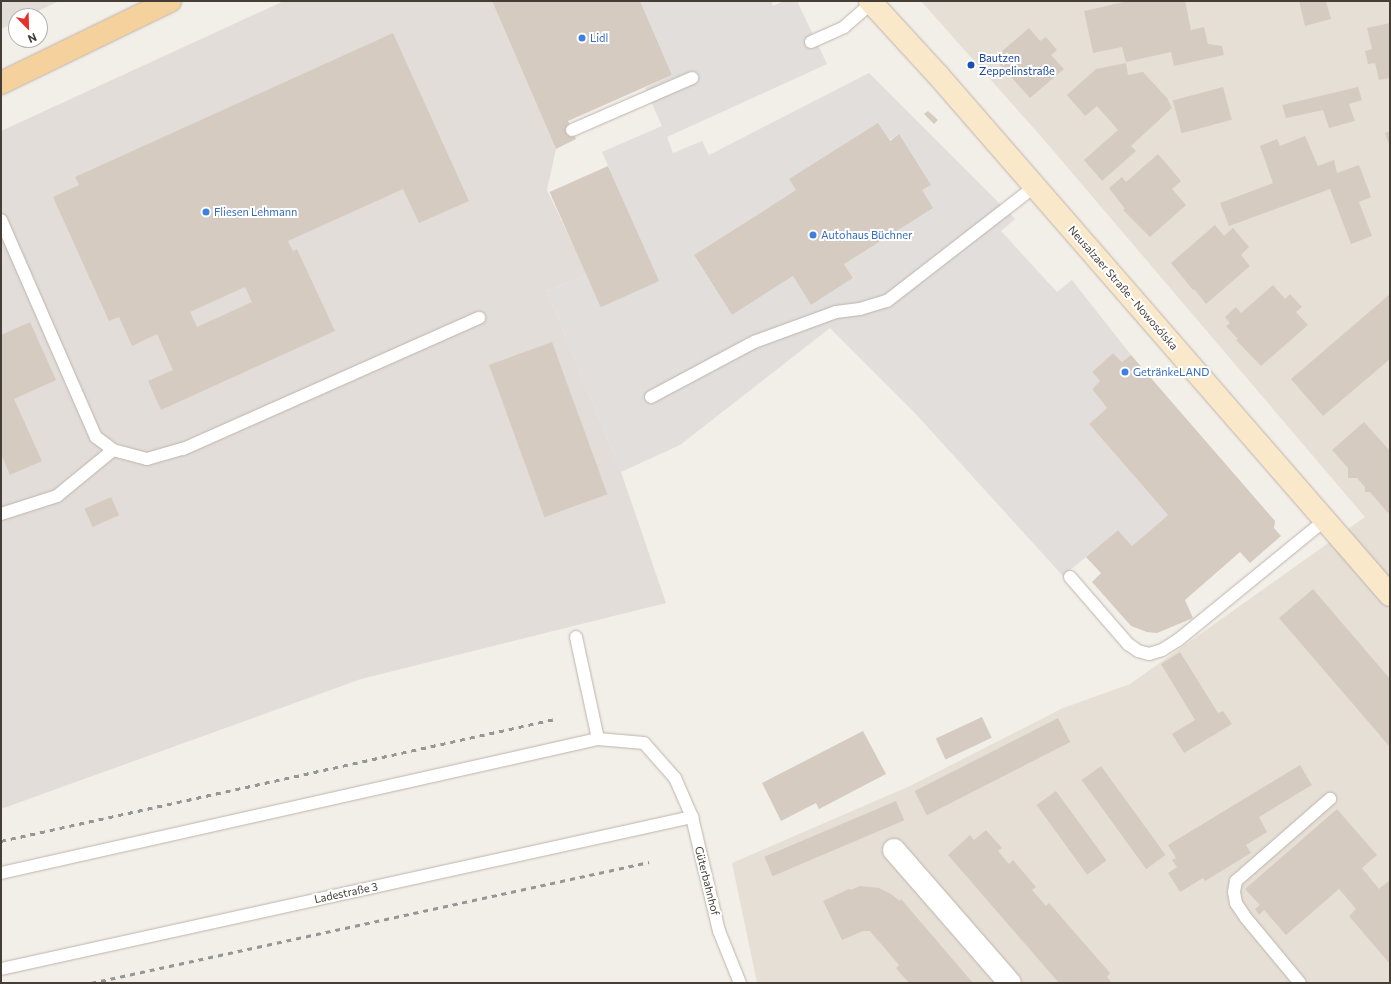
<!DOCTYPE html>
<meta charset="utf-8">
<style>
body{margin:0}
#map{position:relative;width:1391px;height:984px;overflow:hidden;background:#f2eee8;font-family:Commissioner,sans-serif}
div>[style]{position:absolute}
.residential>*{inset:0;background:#e6dfd6}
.industrial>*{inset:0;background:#e2ddd9}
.parking>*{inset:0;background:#e1dedc}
.building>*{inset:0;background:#d6cbc1;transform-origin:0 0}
.roads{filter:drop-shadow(0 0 1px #bdb4ab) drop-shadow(0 0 1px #bdb4ab)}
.lane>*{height:12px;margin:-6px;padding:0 6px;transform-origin:6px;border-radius:6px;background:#fff}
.street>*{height:22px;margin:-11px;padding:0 11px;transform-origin:11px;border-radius:11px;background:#fff}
.secondary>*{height:22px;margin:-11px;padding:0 11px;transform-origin:11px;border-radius:11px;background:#fae8ca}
.primary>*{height:22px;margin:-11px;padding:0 11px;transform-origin:11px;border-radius:11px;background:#f5d19e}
.rail>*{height:3px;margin-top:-1.5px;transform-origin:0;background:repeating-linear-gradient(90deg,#969696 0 5px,transparent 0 10px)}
.dots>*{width:11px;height:11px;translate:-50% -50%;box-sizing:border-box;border:2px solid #fff;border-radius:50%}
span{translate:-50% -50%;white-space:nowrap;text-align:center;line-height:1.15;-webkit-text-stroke:4px #fff;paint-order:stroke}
.shop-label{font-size:11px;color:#366cbe}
.left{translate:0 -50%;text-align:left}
.transit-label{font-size:11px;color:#164399}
.street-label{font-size:11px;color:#453e37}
.frame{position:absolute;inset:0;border:2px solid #453e37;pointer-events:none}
.north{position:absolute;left:8px;top:8px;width:40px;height:40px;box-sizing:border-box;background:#fff;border:1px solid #b5b2af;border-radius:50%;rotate:157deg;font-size:11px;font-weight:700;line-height:16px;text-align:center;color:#453e37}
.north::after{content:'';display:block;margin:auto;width:14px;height:18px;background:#e6302b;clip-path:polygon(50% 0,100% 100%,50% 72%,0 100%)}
</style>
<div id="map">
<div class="residential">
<div style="clip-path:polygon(921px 1px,1390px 1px,1390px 983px,757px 983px,732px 863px,910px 786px,1063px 708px,1130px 684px,1365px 517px,1045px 141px)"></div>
</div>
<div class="industrial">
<div style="clip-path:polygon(1px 1px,59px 1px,28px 16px,16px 16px,16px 22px,1px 29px)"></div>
<div style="clip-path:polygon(284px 1px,492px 1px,556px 149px,547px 190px,587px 274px,547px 291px,621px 472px,666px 603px,361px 679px,1px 809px,1px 131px)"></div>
</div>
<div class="parking">
<div style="clip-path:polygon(evenodd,640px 1px,771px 1px,773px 6px,784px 1px,797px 1px,827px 64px,667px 137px,673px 153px,702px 141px,709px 155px,869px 73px,1015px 219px,1001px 231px,1057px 292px,1072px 280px,1131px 355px,1122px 362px,1113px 353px,1092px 372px,1100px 381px,1092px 389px,1107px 408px,1089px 424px,1168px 515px,1132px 546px,1118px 530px,1063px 576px,914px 412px,830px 328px,680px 445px,621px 472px,547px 291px,587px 274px,601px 306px,659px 281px,602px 152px,662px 126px,645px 88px,672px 75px,640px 1px,899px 134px,833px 246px,853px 278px,811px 305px,793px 276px,732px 315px,694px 255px,796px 190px,801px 196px,899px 134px)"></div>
</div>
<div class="building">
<div style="clip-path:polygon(492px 1px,640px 1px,672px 75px,568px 121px,576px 139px,556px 149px)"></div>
<div style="clip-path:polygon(1128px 1px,1185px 1px,1191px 30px,1204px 27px,1208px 44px,1222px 46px,1224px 55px,1174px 66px,1171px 52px,1126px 62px,1122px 47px,1093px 53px,1084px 11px)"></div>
<div style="clip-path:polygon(1299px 1px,1326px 1px,1331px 19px,1305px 26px)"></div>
<div style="clip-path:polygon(1390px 23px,1390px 78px,1379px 80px,1375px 63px,1368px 64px,1365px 51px,1372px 49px,1367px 28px)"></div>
<div style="clip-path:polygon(1029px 28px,1040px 41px,1046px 37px,1057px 50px,1051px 55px,1064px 69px,1030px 98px,994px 58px)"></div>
<div style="clip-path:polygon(evenodd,393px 33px,469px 201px,419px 223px,403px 189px,288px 241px,293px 251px,297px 249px,335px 331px,161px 410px,148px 381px,173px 370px,157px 334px,132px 346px,119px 317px,109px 321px,53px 197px,79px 185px,75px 177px,393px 33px,245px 287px,252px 302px,197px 327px,190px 312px,245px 287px)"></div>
<div style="clip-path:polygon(1126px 63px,1128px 75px,1143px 72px,1167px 98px,1172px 108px,1131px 146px,1136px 151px,1102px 181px,1084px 160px,1118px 130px,1097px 106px,1085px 116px,1067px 95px,1096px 69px)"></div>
<div style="left:1223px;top:87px;width:34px;height:52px;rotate:75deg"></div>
<div style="clip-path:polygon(1358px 87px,1362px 100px,1349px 104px,1355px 121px,1329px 128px,1323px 110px,1286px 118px,1282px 105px)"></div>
<div style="clip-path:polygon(928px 111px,938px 120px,934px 124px,924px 114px)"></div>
<div style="clip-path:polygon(878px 123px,890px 141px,899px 134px,931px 185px,922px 190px,933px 208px,844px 264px,853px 278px,811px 305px,793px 276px,732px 315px,694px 255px,796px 190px,789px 179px)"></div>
<div style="clip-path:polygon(1390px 131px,1390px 148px,1385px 133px)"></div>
<div style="clip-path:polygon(1305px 136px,1318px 166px,1334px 160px,1337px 173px,1359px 165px,1371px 197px,1359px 202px,1372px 236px,1351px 244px,1330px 189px,1229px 226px,1220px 203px,1273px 183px,1260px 146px,1277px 139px,1280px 146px)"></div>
<div style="clip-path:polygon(1158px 154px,1181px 181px,1172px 189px,1186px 205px,1150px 237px,1123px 210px,1125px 209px,1109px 188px,1122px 177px,1126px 182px)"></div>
<div style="left:608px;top:166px;width:126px;height:64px;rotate:66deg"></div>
<div style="clip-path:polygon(1215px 225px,1224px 236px,1233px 228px,1249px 247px,1241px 255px,1250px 266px,1206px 304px,1194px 289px,1193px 290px,1171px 263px)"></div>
<div style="clip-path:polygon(1273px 285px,1285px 299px,1290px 294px,1302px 307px,1296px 312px,1308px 325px,1261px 366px,1236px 340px,1238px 339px,1226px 326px,1230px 323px,1225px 317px,1236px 307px,1241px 313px)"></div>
<div style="clip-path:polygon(1390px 294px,1390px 359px,1323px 416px,1291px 379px)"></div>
<div style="clip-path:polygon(30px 322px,56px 380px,14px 399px,42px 461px,10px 475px,1px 454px,1px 335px)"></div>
<div style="left:552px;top:342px;width:162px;height:67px;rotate:70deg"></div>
<div style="clip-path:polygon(1113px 353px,1122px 362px,1131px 355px,1275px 521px,1274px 528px,1281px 536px,1250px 563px,1240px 552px,1185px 600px,1193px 618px,1157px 633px,1147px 632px,1131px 626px,1092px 582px,1101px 573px,1086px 557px,1118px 530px,1132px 546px,1168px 515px,1089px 424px,1107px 408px,1092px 389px,1100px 381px,1092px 372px)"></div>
<div style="clip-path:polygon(1364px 422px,1390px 451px,1390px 511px,1388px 513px,1370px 492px,1365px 492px,1365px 487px,1357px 478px,1348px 478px,1348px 468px,1332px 450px)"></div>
<div style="left:111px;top:497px;width:20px;height:29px;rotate:66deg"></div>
<div style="clip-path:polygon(1313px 589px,1390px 679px,1390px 747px,1279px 618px)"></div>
<div style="clip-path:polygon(1180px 652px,1218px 713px,1223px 711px,1232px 724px,1184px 753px,1172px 734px,1195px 720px,1161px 664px)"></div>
<div style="left:982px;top:717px;width:23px;height:51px;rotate:65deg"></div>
<div style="left:1058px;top:718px;width:27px;height:161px;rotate:63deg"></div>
<div style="clip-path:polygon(863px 731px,886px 774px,819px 809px,816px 803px,781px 821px,762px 783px)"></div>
<div style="clip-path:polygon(1300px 765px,1312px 785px,1259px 817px,1267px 832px,1246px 845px,1251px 853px,1205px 881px,1203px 878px,1180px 892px,1168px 873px,1177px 867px,1172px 860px,1176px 858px,1168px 845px)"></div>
<div style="left:1101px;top:766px;width:110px;height:24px;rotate:54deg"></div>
<div style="left:1056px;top:791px;width:86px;height:24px;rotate:54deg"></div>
<div style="left:896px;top:801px;width:21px;height:143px;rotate:67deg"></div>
<div style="clip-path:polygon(1337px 809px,1377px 855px,1362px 868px,1379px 889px,1390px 880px,1390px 964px,1349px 916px,1356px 909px,1339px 889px,1286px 935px,1264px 910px,1259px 915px,1255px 909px,1260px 905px,1245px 889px)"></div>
<div style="clip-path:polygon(986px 830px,1002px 848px,998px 851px,1009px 864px,1013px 860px,1036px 887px,1032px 890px,1046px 906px,1049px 903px,1110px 973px,1107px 977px,1112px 983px,1059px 983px,948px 855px,970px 835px,974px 840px)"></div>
<div style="clip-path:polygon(860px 886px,879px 888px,891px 894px,900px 901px,901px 899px,973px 983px,909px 983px,896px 968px,899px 965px,870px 931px,863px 931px,842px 940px,823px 901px,849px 889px,850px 890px)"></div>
</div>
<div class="roads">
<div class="lane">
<div style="left:811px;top:42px;width:36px;rotate:-24deg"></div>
<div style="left:844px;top:27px;width:37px;rotate:-41deg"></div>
<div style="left:572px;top:130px;width:131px;rotate:-23.4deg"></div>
<div style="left:1px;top:220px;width:237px;rotate:66.4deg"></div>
<div style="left:96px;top:437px;width:21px;rotate:37deg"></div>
<div style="left:113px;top:450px;width:35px;rotate:15deg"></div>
<div style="left:147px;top:459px;width:37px;rotate:-16deg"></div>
<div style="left:183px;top:449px;width:324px;rotate:-23.9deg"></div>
<div style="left:651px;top:397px;width:117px;rotate:-28.1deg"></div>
<div style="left:754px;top:342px;width:87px;rotate:-20.1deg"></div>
<div style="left:836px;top:312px;width:24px;rotate:-7deg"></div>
<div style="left:860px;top:309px;width:28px;rotate:-17deg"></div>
<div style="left:887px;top:301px;width:187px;rotate:-37.8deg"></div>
<div style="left:1px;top:514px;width:59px;rotate:-17.8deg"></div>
<div style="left:57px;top:496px;width:72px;rotate:-39.4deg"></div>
<div style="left:1070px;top:577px;width:89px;rotate:49.1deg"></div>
<div style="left:1128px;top:644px;width:12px;rotate:35deg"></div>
<div style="left:1138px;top:651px;width:11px;rotate:15deg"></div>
<div style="left:1149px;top:654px;width:14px;rotate:-17deg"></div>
<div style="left:1162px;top:650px;width:19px;rotate:-32deg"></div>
<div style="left:1178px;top:640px;width:190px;rotate:-39.2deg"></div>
<div style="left:576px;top:637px;width:104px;rotate:77.8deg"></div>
<div style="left:1px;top:873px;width:612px;rotate:-12.65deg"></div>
<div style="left:598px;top:739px;width:46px;rotate:5deg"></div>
<div style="left:644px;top:743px;width:47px;rotate:48.5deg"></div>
<div style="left:675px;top:778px;width:43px;rotate:66.4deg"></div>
<div style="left:692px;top:817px;width:117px;rotate:76.7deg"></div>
<div style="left:719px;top:931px;width:56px;rotate:68deg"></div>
<div style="left:1px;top:969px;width:708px;rotate:-12.41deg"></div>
<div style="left:1300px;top:983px;width:85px;rotate:-129.7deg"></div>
<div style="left:1246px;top:918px;width:18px;rotate:-124deg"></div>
<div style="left:1236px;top:903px;width:11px;rotate:-100deg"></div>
<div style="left:1234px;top:892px;width:11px;rotate:-80deg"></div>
<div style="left:1236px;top:881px;width:125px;rotate:-41.1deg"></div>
</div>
<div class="street">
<div style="left:894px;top:850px;width:176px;rotate:48.9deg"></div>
</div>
<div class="secondary">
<div style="left:870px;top:1px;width:99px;rotate:47.5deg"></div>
<div style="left:937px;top:74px;width:690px;rotate:48.99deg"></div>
</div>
<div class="primary">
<div style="left:1px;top:83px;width:188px;rotate:-25.9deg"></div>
</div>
</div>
<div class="rail">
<div style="left:1px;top:841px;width:567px;rotate:-12.42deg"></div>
<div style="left:91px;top:983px;width:571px;rotate:-12.23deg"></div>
</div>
<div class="dots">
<div style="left:582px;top:38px;background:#3f7fe0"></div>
<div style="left:971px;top:65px;background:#1a4fb4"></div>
<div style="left:206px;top:212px;background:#3f7fe0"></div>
<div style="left:813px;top:235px;background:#3f7fe0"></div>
<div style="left:1125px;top:372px;background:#3f7fe0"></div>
</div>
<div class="shop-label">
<span class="left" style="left:590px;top:38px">Lidl</span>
<span class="left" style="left:214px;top:212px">Fliesen Lehmann</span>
<span class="left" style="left:821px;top:235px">Autohaus Büchner</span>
<span class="left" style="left:1133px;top:372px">GetränkeLAND</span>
</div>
<div class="transit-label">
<span class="left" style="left:979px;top:65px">Bautzen<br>Zeppelinstraße</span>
</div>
<div class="street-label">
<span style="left:1123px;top:288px;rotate:49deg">Neusalzaer Straße - Nowosólska</span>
<span style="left:707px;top:881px;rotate:76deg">Güterbahnhof</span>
<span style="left:346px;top:893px;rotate:-12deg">Ladestraße 3</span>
</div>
<div class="frame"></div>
<div class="north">N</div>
</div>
